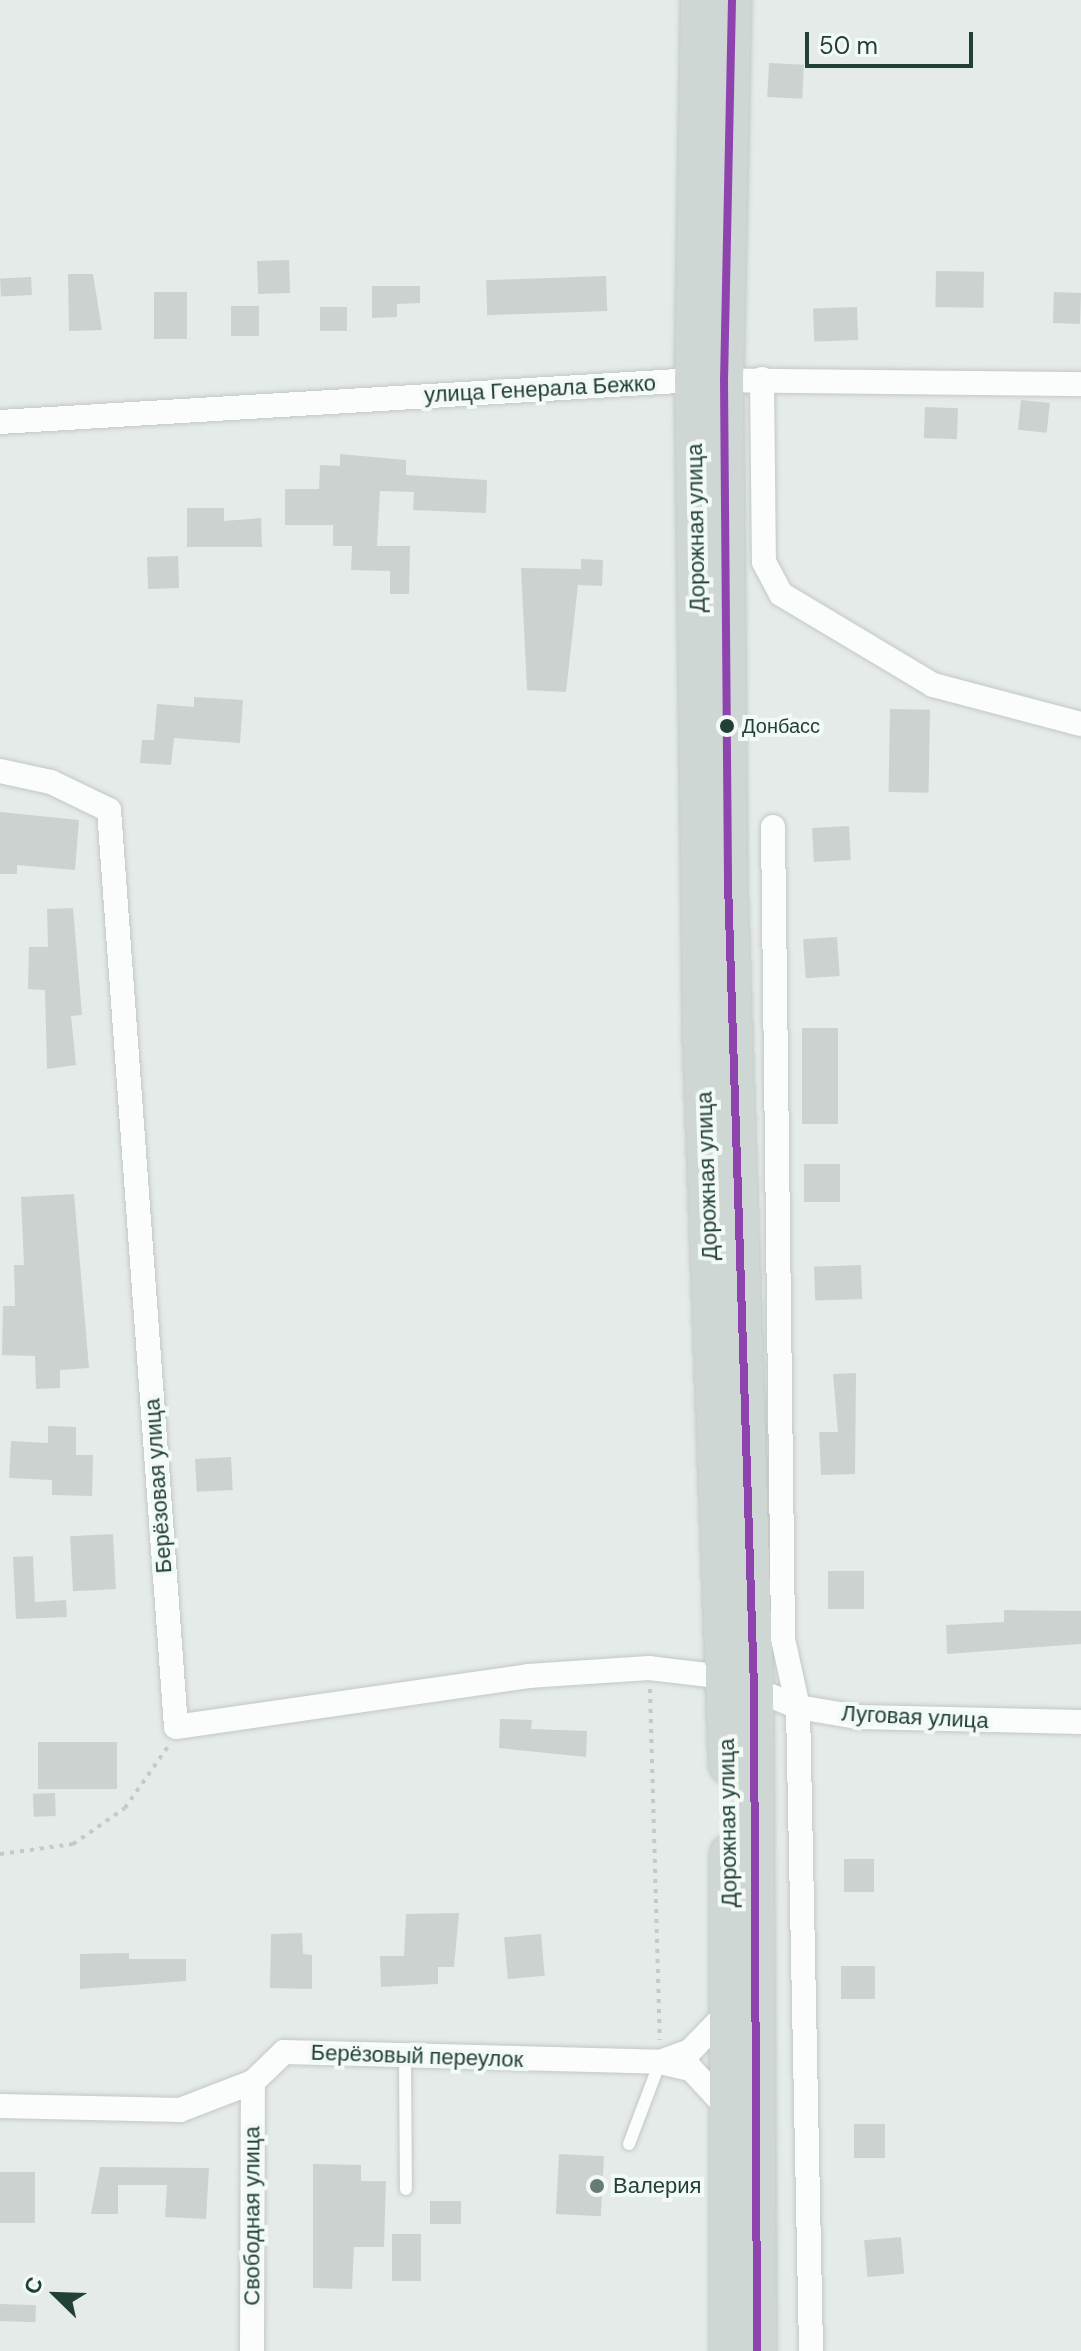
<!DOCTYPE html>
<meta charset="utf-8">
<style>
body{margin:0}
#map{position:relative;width:1081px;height:2351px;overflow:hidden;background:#e5ebe8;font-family:"DM Sans",sans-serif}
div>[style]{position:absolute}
.building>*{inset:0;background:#ccd2cf;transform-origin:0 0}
.path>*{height:4px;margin-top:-2px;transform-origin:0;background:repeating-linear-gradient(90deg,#c1cbc7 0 4px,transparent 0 10px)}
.roads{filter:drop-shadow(0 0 2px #c2c8c5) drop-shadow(0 0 2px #c2c8c5)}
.service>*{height:12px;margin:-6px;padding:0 6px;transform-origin:6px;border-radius:6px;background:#fbfcfc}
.minor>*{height:24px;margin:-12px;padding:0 12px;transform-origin:12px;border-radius:12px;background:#fbfcfc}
.primary>*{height:38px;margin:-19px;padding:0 19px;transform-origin:19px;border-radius:19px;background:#ced7d4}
.bus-1>*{height:8px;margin:-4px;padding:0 4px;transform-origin:4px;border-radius:4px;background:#8e44ad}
.dots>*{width:22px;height:22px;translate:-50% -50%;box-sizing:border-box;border:4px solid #f3faf6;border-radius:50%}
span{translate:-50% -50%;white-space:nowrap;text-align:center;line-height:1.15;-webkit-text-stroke:8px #f3faf6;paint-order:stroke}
.bus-label{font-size:20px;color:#214037}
.left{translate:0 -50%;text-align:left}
.street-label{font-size:22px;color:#214037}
.poi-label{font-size:22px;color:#214037}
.north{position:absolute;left:16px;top:2255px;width:80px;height:80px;-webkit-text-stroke:6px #f3faf6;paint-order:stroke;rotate:293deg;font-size:22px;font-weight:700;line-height:32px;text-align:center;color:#214037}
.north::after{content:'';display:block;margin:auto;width:28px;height:36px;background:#214037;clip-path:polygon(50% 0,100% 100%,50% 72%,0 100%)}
.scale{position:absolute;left:805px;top:32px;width:168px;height:36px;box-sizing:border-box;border:4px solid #214037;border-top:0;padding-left:10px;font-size:24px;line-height:28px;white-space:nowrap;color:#214037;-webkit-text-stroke:6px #f3faf6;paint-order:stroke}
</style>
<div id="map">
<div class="building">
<div style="left:769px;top:63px;width:35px;height:34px;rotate:3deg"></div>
<div style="left:289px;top:260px;width:33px;height:32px;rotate:88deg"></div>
<div style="left:936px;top:271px;width:48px;height:36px;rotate:1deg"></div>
<div style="clip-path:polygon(68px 274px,93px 274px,102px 330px,69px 331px)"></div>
<div style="left:606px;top:276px;width:35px;height:120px;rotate:88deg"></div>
<div style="left:31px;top:277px;width:18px;height:31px;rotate:87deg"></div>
<div style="clip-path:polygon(372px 286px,420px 286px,420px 303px,397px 304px,397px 317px,372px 318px)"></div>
<div style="left:154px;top:292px;width:33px;height:47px"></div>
<div style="left:1054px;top:292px;width:27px;height:31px;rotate:2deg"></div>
<div style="left:231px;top:306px;width:28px;height:30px"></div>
<div style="left:320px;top:307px;width:27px;height:24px"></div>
<div style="left:857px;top:307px;width:33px;height:44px;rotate:88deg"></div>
<div style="left:1021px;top:400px;width:29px;height:30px;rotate:6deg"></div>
<div style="left:925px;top:407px;width:33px;height:31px;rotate:2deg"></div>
<div style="clip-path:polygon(340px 454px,406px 460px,406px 475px,487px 480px,486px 513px,413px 510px,414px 492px,380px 491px,377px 546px,410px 546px,409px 594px,390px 594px,390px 571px,351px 570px,352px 546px,333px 546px,333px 525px,285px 525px,285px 489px,319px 489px,320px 465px,340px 466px)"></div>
<div style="clip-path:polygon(187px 508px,224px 508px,224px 521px,261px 518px,262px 547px,187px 547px)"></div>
<div style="left:178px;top:556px;width:32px;height:31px;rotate:88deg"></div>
<div style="clip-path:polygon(581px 559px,603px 560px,602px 586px,578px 585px,566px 692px,527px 690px,521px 568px,581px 569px)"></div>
<div style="clip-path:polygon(194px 697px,243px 700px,240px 743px,174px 738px,171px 765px,140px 763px,142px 740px,154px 740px,157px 704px,194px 707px)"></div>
<div style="left:890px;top:709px;width:40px;height:83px;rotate:1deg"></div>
<div style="clip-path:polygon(0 812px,79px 820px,75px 870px,17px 865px,17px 874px,0 874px)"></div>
<div style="left:849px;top:826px;width:34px;height:37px;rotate:87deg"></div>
<div style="clip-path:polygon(73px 908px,82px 1015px,71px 1016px,76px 1065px,47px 1069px,45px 990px,28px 989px,29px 947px,48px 947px,47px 909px)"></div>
<div style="left:837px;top:937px;width:39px;height:34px;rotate:86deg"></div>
<div style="left:802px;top:1028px;width:36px;height:96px"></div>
<div style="left:804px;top:1164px;width:36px;height:38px"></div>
<div style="clip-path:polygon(74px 1194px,89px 1368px,60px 1370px,60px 1388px,36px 1389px,35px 1356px,2px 1355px,3px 1306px,15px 1306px,14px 1265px,24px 1265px,21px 1197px)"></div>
<div style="left:861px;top:1265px;width:34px;height:47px;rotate:88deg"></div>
<div style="clip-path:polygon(856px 1373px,855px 1474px,821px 1475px,819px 1432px,838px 1432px,833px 1374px)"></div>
<div style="clip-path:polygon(48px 1426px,76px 1427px,76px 1455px,93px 1455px,92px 1496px,52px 1495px,52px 1480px,9px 1478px,11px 1441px,48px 1443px)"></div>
<div style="left:231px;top:1457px;width:33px;height:36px;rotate:87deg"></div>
<div style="left:113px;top:1534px;width:55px;height:43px;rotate:87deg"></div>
<div style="clip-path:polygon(33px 1556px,35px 1602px,66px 1600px,67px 1617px,16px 1619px,13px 1557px)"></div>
<div style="left:828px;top:1571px;width:36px;height:38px"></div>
<div style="clip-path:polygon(1004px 1610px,1081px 1611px,1081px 1644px,947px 1654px,946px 1625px,1004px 1622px)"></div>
<div style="clip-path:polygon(500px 1719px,532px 1720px,531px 1729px,587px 1731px,586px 1757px,499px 1748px)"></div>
<div style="left:117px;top:1742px;width:47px;height:79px;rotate:90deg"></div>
<div style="left:55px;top:1793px;width:23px;height:22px;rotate:88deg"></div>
<div style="left:844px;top:1859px;width:30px;height:33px"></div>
<div style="clip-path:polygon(459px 1913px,454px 1967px,438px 1967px,438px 1984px,381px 1987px,380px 1956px,404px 1956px,406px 1914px)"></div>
<div style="clip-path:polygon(302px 1933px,303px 1954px,312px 1955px,312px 1989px,270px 1988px,271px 1934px)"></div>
<div style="left:541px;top:1934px;width:42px;height:37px;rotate:85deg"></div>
<div style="clip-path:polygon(129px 1953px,129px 1959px,186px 1959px,186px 1981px,80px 1989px,80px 1954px)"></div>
<div style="left:875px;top:1966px;width:33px;height:34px;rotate:90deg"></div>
<div style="left:885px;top:2124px;width:34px;height:31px;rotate:90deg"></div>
<div style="left:559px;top:2154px;width:45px;height:60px;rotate:3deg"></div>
<div style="clip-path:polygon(313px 2164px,361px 2165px,361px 2181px,386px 2181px,384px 2247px,354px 2247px,352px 2289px,313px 2288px)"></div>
<div style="clip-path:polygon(100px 2167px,209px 2168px,206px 2219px,165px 2217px,167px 2185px,118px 2185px,118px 2214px,91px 2214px)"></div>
<div style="left:0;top:2172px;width:35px;height:51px"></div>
<div style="left:430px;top:2201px;width:31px;height:23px"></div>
<div style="left:392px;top:2234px;width:29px;height:47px"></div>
<div style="left:901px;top:2237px;width:37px;height:37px;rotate:85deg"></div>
<div style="left:0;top:2304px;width:36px;height:17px;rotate:2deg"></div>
</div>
<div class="path">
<div style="left:650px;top:1689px;width:351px;rotate:88.4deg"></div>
<div style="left:0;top:1854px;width:74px;rotate:-7.8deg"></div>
<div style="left:73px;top:1844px;width:63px;rotate:-34.7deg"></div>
<div style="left:125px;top:1808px;width:77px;rotate:-55.1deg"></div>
</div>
<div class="roads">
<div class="service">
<div style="left:405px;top:2058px;width:131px;rotate:89.6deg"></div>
<div style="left:629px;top:2144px;width:88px;rotate:-69.3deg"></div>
</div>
<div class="minor">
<div style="left:762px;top:379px;width:183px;rotate:89.4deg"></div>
<div style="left:764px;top:562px;width:36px;rotate:62deg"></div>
<div style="left:781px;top:594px;width:177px;rotate:30.9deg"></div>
<div style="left:933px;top:685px;width:153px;rotate:14.8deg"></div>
<div style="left:0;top:422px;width:695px;rotate:-3.46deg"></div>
<div style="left:694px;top:380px;width:387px;rotate:0.6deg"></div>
<div style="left:0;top:771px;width:52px;rotate:12.2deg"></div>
<div style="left:51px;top:782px;width:64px;rotate:25.8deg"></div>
<div style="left:109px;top:810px;width:919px;rotate:85.82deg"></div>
<div style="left:176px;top:1727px;width:356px;rotate:-8.2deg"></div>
<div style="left:528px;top:1676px;width:121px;rotate:-3.8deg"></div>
<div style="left:649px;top:1668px;width:77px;rotate:6.8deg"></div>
<div style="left:773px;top:827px;width:812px;rotate:89.29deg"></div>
<div style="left:783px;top:1639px;width:70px;rotate:77.6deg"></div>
<div style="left:798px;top:1707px;width:644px;rotate:88.84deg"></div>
<div style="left:754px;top:1689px;width:48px;rotate:22.2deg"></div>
<div style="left:798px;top:1707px;width:61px;rotate:9.5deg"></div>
<div style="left:858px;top:1717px;width:223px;rotate:1.3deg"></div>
<div style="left:660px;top:2062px;width:32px;rotate:-20deg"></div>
<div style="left:690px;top:2051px;width:57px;rotate:-45.7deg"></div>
<div style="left:0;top:2106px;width:180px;rotate:1.3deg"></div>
<div style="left:180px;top:2110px;width:78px;rotate:-21deg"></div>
<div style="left:253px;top:2082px;width:43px;rotate:-44.1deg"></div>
<div style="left:284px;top:2052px;width:376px;rotate:1.5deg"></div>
<div style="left:660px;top:2062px;width:32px;rotate:13deg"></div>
<div style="left:691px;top:2069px;width:56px;rotate:47.2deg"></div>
<div style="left:252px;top:2351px;width:269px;rotate:-89.8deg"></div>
</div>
<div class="primary">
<div style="left:700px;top:0;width:380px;rotate:90.9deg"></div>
<div style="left:694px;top:380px;width:650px;rotate:89.29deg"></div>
<div style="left:702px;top:1030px;width:735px;rotate:87.97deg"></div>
<div style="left:732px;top:0;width:380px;rotate:91.2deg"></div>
<div style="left:724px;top:380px;width:503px;rotate:89.54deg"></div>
<div style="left:728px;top:883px;width:806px;rotate:88.15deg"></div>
<div style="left:754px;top:1689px;width:662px;rotate:89.74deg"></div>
<div style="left:729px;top:2351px;width:497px;rotate:-90deg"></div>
</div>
</div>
<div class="bus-1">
<div style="left:732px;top:0;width:380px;rotate:91.2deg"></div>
<div style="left:724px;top:380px;width:503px;rotate:89.54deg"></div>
<div style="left:728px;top:883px;width:806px;rotate:88.15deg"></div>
<div style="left:754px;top:1689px;width:662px;rotate:89.74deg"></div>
</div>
<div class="dots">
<div style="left:727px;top:726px;background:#214037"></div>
<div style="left:597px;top:2186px;background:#667c75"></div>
</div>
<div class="bus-label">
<span class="left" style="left:742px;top:726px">Донбасс</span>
</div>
<div class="street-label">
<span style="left:540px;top:389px;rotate:-3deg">улица Генерала Бежко</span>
<span style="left:696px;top:528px;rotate:-91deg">Дорожная улица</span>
<span style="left:707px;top:1176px;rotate:-92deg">Дорожная улица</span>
<span style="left:158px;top:1486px;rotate:-94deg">Берёзовая улица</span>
<span style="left:915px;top:1717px;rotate:3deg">Луговая улица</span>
<span style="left:728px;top:1823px;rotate:-91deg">Дорожная улица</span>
<span style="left:417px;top:2056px;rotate:2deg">Берёзовый переулок</span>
<span style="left:252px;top:2216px;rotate:-90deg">Свободная улица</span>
</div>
<div class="poi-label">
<span class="left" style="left:613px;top:2186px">Валерия</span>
</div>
<div class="north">С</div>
<div class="scale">50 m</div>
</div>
